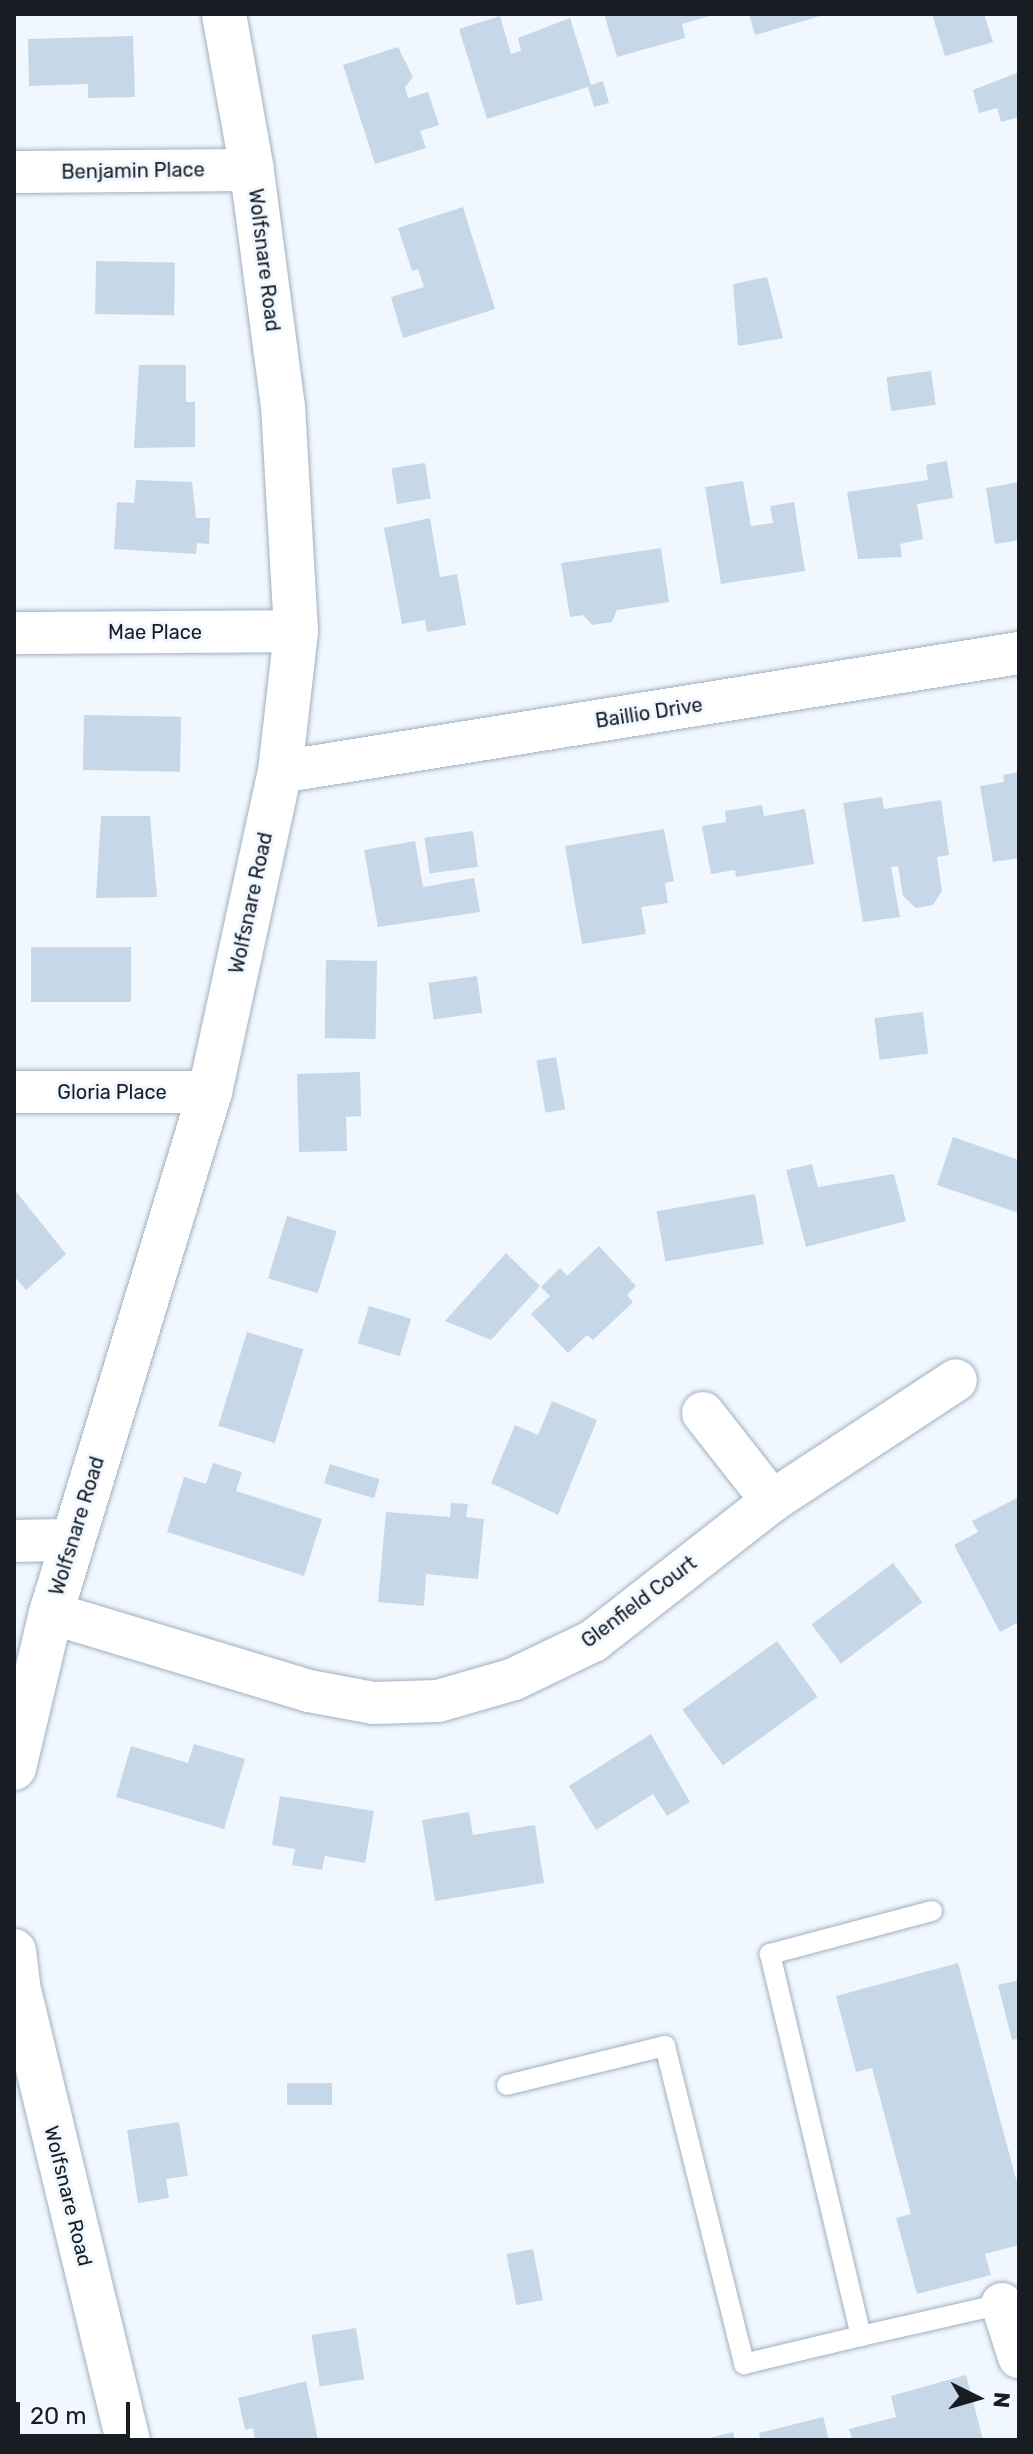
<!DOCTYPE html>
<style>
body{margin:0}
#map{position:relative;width:1033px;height:2454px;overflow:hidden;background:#f0f7fe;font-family:Rubik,sans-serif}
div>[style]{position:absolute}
.building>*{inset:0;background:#c6d7e8;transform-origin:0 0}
.roads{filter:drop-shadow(0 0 2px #a0b0c1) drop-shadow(0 0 2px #a0b0c1)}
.lane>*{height:20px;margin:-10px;padding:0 10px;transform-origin:10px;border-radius:10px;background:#fff}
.street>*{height:42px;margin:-21px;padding:0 21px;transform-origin:21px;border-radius:21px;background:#fff}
.secondary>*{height:44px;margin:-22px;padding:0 22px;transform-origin:22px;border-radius:22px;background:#fff}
span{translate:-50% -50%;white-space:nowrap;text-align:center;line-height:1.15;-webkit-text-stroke:6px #f0f7fe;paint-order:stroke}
.street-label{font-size:20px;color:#171d23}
.frame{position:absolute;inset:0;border:16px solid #171d23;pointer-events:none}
.north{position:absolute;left:937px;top:2358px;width:80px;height:80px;-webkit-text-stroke:6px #f0f7fe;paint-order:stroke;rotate:95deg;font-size:22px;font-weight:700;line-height:32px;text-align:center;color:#171d23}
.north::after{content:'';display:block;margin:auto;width:28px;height:36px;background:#171d23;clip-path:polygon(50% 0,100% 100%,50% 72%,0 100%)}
.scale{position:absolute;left:16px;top:2402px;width:114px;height:36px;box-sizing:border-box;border:4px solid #171d23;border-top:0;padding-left:10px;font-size:24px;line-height:28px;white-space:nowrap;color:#171d23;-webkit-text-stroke:6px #f0f7fe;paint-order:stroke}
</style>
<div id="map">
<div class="building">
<div style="clip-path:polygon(604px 14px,713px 14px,713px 15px,682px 24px,685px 38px,617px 57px)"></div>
<div style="clip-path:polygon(749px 14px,824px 14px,824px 15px,755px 35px)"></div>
<div style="clip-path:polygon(932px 14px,984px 14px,993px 42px,945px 56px)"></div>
<div style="clip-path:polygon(500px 16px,511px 54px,521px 51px,518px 38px,570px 18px,591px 85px,603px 81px,609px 103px,594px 107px,588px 87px,487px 119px,459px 29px)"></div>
<div style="clip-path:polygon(133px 36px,135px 97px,88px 98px,88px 84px,29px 86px,28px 39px)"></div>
<div style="clip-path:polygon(398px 47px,413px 77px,405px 87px,408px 98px,428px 92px,439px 125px,420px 131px,426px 148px,375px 164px,343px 65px)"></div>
<div style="clip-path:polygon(1019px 72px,1019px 117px,1001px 122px,997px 108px,979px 113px,973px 90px)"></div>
<div style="clip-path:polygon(463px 207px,495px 309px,403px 338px,391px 297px,424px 287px,418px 269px,412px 271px,398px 228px)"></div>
<div style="left:96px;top:261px;width:79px;height:53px;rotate:1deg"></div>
<div style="clip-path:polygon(767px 277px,783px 338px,738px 346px,733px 284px)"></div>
<div style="clip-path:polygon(139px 365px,186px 365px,186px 402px,195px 402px,195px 447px,134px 448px)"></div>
<div style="left:931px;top:371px;width:34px;height:45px;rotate:82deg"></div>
<div style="clip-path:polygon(947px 461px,953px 498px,917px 504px,923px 539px,900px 544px,902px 557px,858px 559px,847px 492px,928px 480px,926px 465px)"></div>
<div style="left:425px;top:463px;width:36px;height:34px;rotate:81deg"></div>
<div style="clip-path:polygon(136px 480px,192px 482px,196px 518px,210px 518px,209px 544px,197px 543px,196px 554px,114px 549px,117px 502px,134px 503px)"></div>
<div style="clip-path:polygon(743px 481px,751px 526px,773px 523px,770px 506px,794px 502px,805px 571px,721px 584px,705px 487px)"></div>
<div style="clip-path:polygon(1019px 482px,1019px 540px,995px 544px,986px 488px)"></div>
<div style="clip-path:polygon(430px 518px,440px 577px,457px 574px,466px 625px,427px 632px,425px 620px,402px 624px,384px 528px)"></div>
<div style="clip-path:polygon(661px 548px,669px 602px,617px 610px,612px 622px,592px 625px,583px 615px,570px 617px,561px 563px)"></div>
<div style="left:84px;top:715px;width:97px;height:55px;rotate:1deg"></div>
<div style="clip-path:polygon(1019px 772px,1019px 858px,993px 862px,980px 786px,1004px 782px,1003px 775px)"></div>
<div style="clip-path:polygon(882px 797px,884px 809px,941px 800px,949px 855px,937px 857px,942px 891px,933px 905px,916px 908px,903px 896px,898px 866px,891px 867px,900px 917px,863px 922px,843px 803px)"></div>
<div style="clip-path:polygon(762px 805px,764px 816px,805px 809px,814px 864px,736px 877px,735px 870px,711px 874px,702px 826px,726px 822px,725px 811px)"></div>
<div style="clip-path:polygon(101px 816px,150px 816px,157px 897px,96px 898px)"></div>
<div style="clip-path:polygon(664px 829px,674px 881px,665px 883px,668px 903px,641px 907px,646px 934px,582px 944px,565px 846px)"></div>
<div style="left:473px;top:831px;width:36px;height:49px;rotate:82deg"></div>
<div style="clip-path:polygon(415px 841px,423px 887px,474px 878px,480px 912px,378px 927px,364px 850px)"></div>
<div style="left:31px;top:947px;width:100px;height:55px"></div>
<div style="left:326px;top:960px;width:51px;height:78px;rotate:1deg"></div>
<div style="left:477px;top:976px;width:37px;height:49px;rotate:82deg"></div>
<div style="left:923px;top:1012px;width:42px;height:49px;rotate:83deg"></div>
<div style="left:556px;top:1057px;width:53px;height:20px;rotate:80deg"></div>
<div style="clip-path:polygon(360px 1072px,361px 1116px,346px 1117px,347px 1151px,299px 1152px,297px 1074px)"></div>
<div style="clip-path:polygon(953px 1137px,1019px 1160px,1019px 1213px,937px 1185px)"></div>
<div style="clip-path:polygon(812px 1164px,818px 1187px,894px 1174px,906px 1221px,806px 1247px,786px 1170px)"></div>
<div style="clip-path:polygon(14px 1189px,66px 1254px,26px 1290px,14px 1276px)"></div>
<div style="left:755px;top:1194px;width:51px;height:100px;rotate:80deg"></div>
<div style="left:287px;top:1216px;width:52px;height:65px;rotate:17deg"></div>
<div style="clip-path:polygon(599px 1246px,636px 1286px,627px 1295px,633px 1302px,593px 1340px,587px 1335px,568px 1353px,531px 1314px,550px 1296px,541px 1287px,560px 1268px,567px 1276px)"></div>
<div style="clip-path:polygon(506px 1253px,540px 1286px,491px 1340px,445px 1321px)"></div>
<div style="left:369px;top:1306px;width:44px;height:39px;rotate:17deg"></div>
<div style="left:247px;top:1332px;width:59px;height:98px;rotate:17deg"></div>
<div style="clip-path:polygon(552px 1401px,597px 1420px,558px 1515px,491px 1483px,515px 1425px,538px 1435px)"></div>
<div style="clip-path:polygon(213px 1463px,242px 1472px,236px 1491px,322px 1519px,304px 1576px,167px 1532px,184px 1477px,206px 1484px)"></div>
<div style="left:330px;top:1464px;width:52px;height:20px;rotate:17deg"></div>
<div style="clip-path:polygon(1019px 1497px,1019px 1622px,1000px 1632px,954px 1545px,978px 1532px,972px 1521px)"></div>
<div style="clip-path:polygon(451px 1503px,468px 1504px,466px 1517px,484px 1519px,478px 1579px,426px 1574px,424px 1606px,378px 1602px,386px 1512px,450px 1517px)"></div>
<div style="left:893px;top:1563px;width:49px;height:102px;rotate:53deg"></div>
<div style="left:777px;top:1641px;width:69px;height:117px;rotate:54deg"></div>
<div style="clip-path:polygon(651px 1734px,690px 1802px,667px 1816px,653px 1794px,596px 1830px,569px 1786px)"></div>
<div style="clip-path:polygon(194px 1744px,245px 1759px,224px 1829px,116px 1797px,131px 1746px,188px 1763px)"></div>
<div style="clip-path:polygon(280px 1796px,374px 1811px,365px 1863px,325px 1856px,322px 1870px,292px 1865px,295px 1849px,272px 1845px)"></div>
<div style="clip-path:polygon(469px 1812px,473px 1835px,535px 1825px,544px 1883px,435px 1901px,422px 1820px)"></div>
<div style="clip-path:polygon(958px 1963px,1019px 2190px,1019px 2245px,985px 2254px,991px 2275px,917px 2294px,896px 2218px,911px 2214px,872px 2068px,856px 2072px,836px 1996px)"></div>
<div style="clip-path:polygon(1019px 1980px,1019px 2038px,1012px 2040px,998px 1985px)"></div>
<div style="left:287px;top:2083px;width:45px;height:22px"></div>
<div style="clip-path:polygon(179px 2122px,188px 2176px,166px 2179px,169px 2198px,138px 2203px,127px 2130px)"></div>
<div style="left:533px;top:2249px;width:52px;height:27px;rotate:79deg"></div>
<div style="left:356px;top:2328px;width:52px;height:45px;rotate:81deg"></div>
<div style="clip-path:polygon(966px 2375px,983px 2440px,852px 2440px,849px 2429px,896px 2417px,891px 2396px)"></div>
<div style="clip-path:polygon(306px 2381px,318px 2440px,255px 2440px,253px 2428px,245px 2430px,238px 2398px)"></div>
<div style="clip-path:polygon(823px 2417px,829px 2440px,760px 2440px,759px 2433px)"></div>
<div style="clip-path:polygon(733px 2432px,735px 2440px,706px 2440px,706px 2439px)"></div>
</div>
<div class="roads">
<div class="lane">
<div style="left:932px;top:1911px;width:168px;rotate:165.1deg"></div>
<div style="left:770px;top:1954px;width:393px;rotate:76.6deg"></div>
<div style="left:861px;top:2336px;width:145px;rotate:-12.8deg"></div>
<div style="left:507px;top:2085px;width:163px;rotate:-13.9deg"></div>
<div style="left:665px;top:2046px;width:328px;rotate:76deg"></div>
<div style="left:744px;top:2364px;width:120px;rotate:-13.5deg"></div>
</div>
<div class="street">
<div style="left:14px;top:172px;width:238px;rotate:-0.5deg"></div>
<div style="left:14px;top:633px;width:282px;rotate:-0.4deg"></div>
<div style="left:280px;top:772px;width:749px;rotate:-9.15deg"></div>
<div style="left:14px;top:1092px;width:196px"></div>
<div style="left:703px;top:1413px;width:112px;rotate:51.9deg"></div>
<div style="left:14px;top:1541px;width:59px;rotate:-1deg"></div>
<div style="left:51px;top:1613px;width:270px;rotate:16.8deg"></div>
<div style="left:309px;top:1691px;width:65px;rotate:10.6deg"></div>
<div style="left:373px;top:1703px;width:65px;rotate:-1.8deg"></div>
<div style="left:438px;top:1701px;width:79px;rotate:-16.1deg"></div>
<div style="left:514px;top:1679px;width:88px;rotate:-25.7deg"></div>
<div style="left:593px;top:1641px;width:227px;rotate:-38deg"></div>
<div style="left:772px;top:1501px;width:220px;rotate:-33.3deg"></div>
<div style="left:1002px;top:2304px;width:56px;rotate:72.2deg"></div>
</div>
<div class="secondary">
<div style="left:14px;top:1768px;width:159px;rotate:-76.6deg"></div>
<div style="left:51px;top:1613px;width:545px;rotate:-73.03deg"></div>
<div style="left:210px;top:1092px;width:328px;rotate:-77.7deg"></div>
<div style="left:280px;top:772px;width:142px;rotate:-83.5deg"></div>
<div style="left:296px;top:631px;width:224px;rotate:-93.3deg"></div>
<div style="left:283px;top:407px;width:239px;rotate:-97.5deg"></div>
<div style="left:252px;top:170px;width:158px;rotate:-100.2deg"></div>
<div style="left:14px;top:1951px;width:35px;rotate:83deg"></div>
<div style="left:18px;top:1986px;width:467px;rotate:76.4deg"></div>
</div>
</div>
<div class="street-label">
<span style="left:133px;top:171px;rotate:-1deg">Benjamin Place</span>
<span style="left:264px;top:260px;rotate:83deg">Wolfsnare Road</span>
<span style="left:155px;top:632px">Mae Place</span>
<span style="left:649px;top:713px;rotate:-9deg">Baillio Drive</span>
<span style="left:251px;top:903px;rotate:-78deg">Wolfsnare Road</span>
<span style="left:112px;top:1092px">Gloria Place</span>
<span style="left:77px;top:1526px;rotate:-73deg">Wolfsnare Road</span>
<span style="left:639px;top:1602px;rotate:-37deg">Glenfield Court</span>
<span style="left:68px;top:2196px;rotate:76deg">Wolfsnare Road</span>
</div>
<div class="frame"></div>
<div class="north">N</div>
<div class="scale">20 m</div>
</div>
